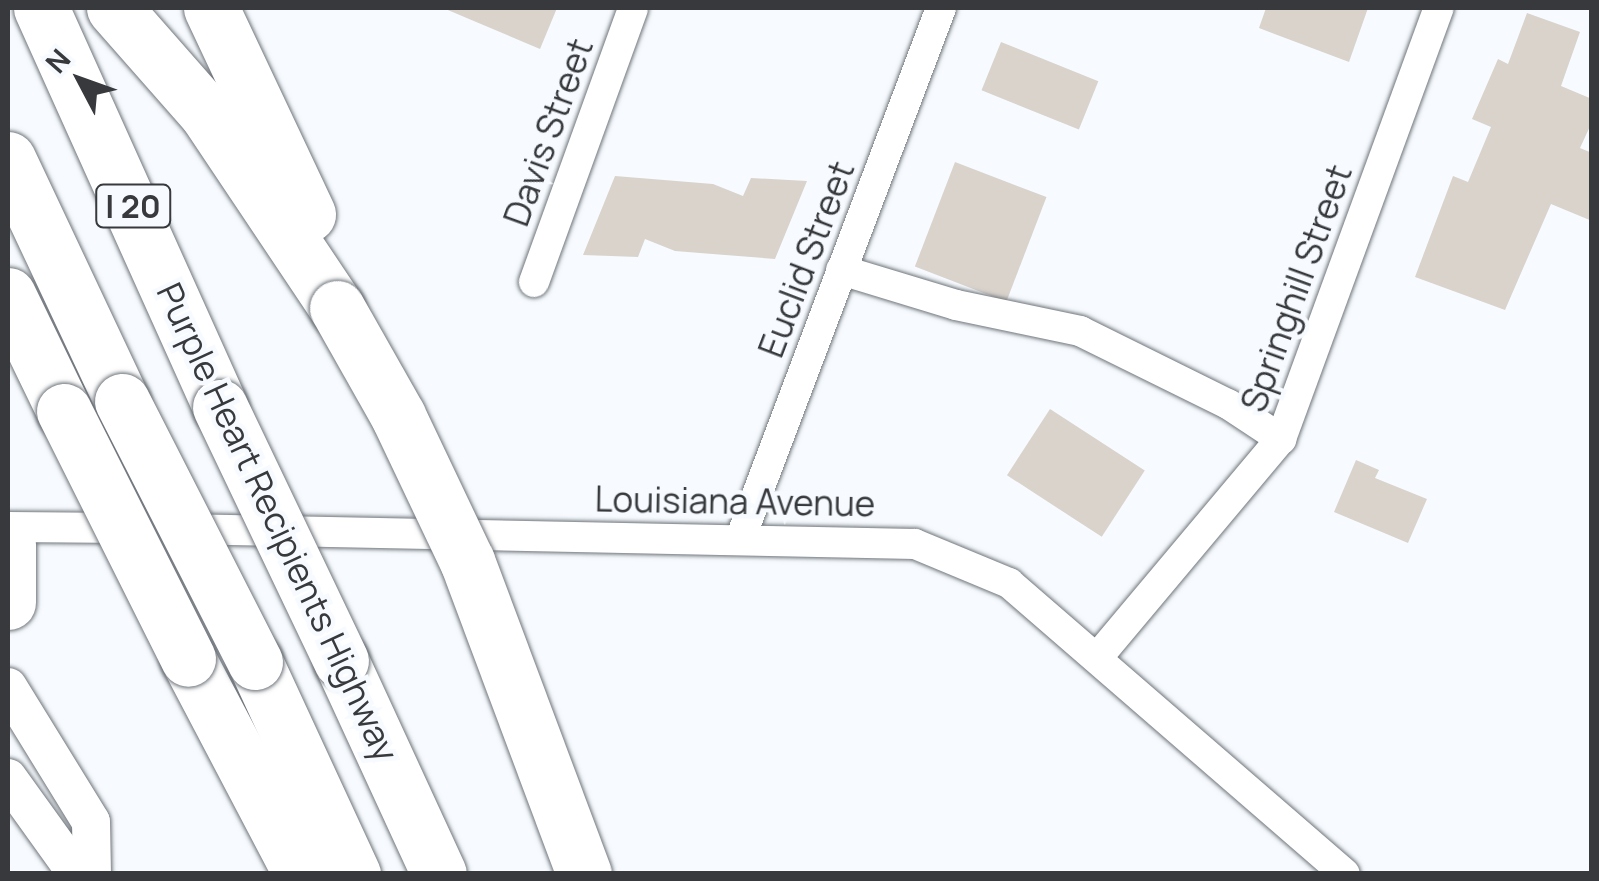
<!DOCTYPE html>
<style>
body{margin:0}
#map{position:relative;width:1599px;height:881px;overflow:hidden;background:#f7fbff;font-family:Manrope,sans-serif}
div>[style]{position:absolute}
.building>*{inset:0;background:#d9d3cc;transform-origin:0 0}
.roads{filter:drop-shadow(0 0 2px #6f757b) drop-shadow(0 0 2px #6f757b)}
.minor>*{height:30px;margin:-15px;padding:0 15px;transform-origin:15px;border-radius:15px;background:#fff}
.tertiary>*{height:38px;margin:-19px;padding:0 19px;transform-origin:19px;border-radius:19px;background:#fff}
.motorway>*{height:55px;margin:-27.5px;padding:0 27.5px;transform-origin:27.5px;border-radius:27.5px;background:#fff}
.bridges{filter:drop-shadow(0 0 2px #6f757b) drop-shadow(0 0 2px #6f757b)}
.motorway-bridge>*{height:55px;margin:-27.5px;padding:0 27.5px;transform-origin:27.5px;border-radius:27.5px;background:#fff}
span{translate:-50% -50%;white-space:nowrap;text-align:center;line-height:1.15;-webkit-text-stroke:9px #f7fbff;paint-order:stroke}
.shield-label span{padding:2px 8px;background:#f7fbff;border:2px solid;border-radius:8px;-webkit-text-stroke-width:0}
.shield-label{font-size:32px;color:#37393c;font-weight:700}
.street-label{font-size:35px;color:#37393c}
.frame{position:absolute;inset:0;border:10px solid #37393c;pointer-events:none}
.north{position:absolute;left:30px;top:30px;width:100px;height:100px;-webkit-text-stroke:8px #f7fbff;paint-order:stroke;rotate:311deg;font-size:28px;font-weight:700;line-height:40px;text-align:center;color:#37393c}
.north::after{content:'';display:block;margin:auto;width:35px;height:45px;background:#37393c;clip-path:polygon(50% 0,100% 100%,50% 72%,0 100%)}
</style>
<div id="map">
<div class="building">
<div style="clip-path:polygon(443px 8px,557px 8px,540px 49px)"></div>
<div style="clip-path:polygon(1266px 8px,1368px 8px,1349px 62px,1259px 28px)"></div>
<div style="clip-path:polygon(1527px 13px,1580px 32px,1561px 86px,1592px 99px,1592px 122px,1580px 148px,1592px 153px,1592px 221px,1551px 204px,1505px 310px,1415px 277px,1453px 176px,1468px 182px,1491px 127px,1472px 119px,1498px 59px,1508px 64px)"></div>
<div style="left:1001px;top:42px;width:105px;height:52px;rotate:22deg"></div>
<div style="left:955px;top:162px;width:98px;height:112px;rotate:21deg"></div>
<div style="clip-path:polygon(615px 176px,713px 184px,743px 196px,751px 178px,807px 181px,775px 259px,675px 251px,645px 239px,638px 257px,583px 255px)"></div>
<div style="left:1050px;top:409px;width:113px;height:79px;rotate:33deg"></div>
<div style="clip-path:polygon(1356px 460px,1379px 470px,1375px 478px,1427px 499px,1408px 543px,1334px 512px)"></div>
</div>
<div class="roads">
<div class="minor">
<div style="left:841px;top:270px;width:120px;rotate:16.9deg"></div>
<div style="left:956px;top:305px;width:127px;rotate:11.8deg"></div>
<div style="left:1080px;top:331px;width:165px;rotate:26.3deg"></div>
<div style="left:1228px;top:404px;width:64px;rotate:33.4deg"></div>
<div style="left:534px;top:282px;width:291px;rotate:-70.1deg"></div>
<div style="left:8px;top:527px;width:121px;rotate:0.5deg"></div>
<div style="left:180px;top:529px;width:735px;rotate:1.17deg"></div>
<div style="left:915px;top:544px;width:102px;rotate:22.5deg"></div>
<div style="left:1009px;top:583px;width:444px;rotate:40.9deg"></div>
<div style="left:741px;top:537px;width:566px;rotate:-69.29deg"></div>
<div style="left:1097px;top:658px;width:286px;rotate:-50deg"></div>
<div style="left:1281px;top:439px;width:459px;rotate:-69.9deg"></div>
</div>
<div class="tertiary">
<div style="left:8px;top:687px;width:158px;rotate:58.4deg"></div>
<div style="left:91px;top:822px;width:52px;rotate:88.9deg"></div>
<div style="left:8px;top:778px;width:118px;rotate:54.3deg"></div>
</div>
<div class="motorway">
<div style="left:41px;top:8px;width:437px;rotate:65.8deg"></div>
<div style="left:114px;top:8px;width:141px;rotate:48.7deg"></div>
<div style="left:207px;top:114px;width:234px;rotate:56.2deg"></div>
<div style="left:211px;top:8px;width:228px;rotate:64.8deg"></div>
<div style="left:8px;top:159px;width:268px;rotate:64.8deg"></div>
<div style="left:8px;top:295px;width:129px;rotate:64.2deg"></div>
<div style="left:8px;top:544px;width:58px;rotate:90deg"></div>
<div style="left:188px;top:659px;width:243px;rotate:62.3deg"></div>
<div style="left:341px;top:661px;width:234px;rotate:65.3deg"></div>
<div style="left:255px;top:662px;width:234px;rotate:65.2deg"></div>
</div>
</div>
<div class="bridges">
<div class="motorway-bridge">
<div style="left:337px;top:308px;width:124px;rotate:60.5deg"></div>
<div style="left:398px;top:416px;width:161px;rotate:64.6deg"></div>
<div style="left:467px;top:561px;width:334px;rotate:69.5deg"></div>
<div style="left:122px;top:401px;width:293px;rotate:63deg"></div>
<div style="left:220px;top:407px;width:281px;rotate:64.5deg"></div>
<div style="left:64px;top:411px;width:277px;rotate:63.4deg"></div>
</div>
</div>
<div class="shield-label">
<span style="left:133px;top:206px">I 20</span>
</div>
<div class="street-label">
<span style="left:548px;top:132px;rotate:-70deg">Davis Street</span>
<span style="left:806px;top:259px;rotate:-69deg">Euclid Street</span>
<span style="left:1296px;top:288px;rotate:-70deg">Springhill Street</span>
<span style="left:735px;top:501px;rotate:1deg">Louisiana Avenue</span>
<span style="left:278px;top:522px;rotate:65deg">Purple Heart Recipients Highway</span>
</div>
<div class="frame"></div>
<div class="north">N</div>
</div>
